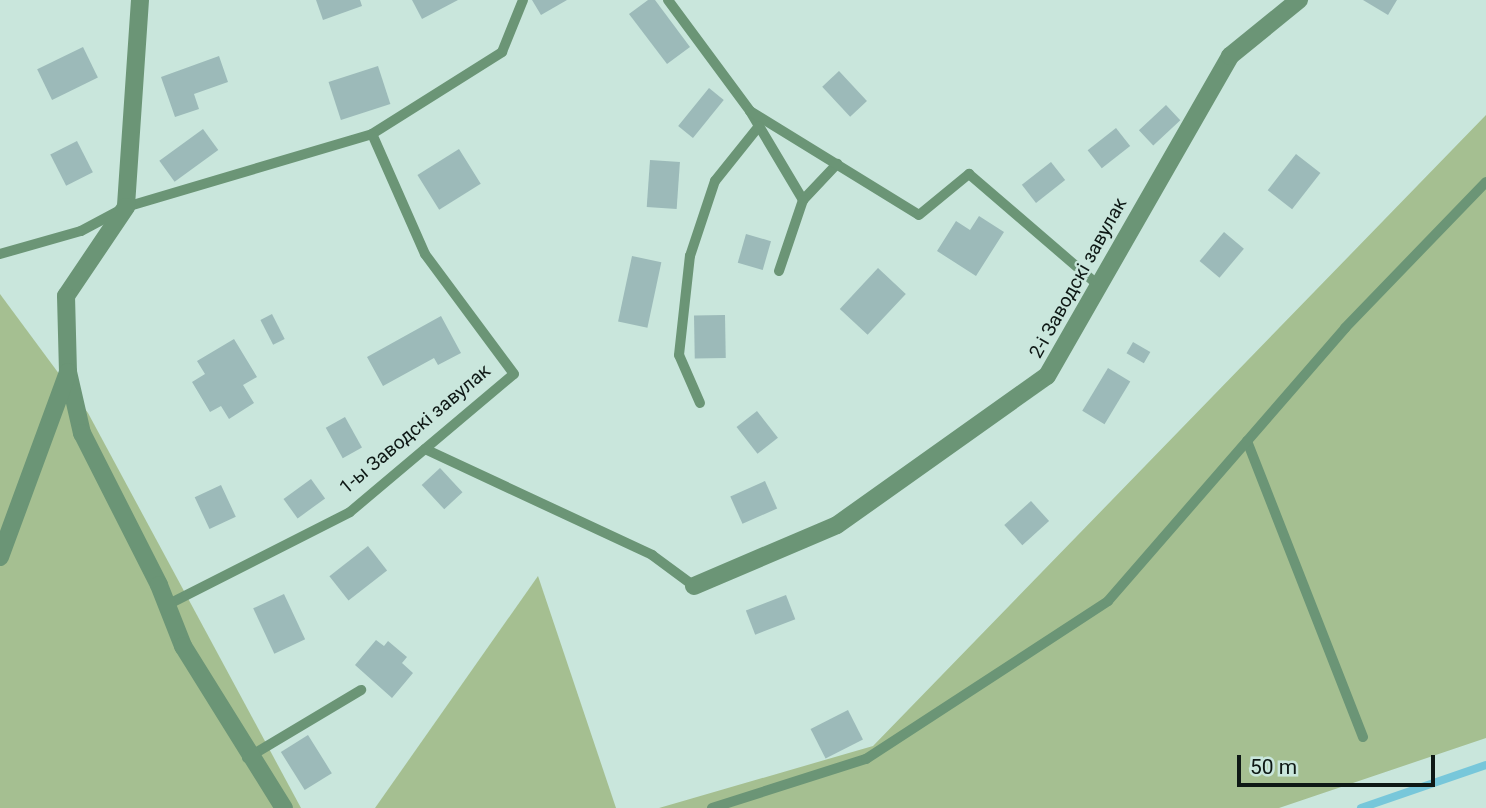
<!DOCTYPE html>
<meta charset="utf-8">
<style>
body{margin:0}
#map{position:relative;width:1486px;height:808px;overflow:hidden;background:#c9e6dc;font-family:Roboto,sans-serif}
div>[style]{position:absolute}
.green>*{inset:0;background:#a5bf91}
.stream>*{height:8px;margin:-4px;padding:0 4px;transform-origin:4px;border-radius:4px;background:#77c7da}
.building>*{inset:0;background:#9cbab9;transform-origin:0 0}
.service>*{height:10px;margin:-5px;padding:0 5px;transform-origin:5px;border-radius:5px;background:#6b9576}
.minor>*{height:18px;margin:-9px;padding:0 9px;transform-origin:9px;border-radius:9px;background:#6b9576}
span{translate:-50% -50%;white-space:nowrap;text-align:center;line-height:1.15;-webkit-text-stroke:5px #c9e6dc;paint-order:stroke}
.street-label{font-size:19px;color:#0e1815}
.scale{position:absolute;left:1237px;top:755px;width:198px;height:32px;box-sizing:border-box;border:4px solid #0e1815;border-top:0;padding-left:9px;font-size:21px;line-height:24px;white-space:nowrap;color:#0e1815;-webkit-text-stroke:5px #c9e6dc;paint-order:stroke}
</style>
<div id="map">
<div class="green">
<div style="clip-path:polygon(1486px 115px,1486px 738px,1279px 808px,659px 808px,873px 746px)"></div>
<div style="clip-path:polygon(0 294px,88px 413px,301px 808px,0 808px)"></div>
<div style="clip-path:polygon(538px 576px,616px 808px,375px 808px)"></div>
</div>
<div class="stream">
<div style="left:1361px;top:808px;width:132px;rotate:-19deg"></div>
</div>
<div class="building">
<div style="clip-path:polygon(316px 0,360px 0,362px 6px,323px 20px)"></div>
<div style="clip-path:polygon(412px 0,458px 0,422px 19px)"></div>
<div style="clip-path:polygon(532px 0,567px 0,541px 15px)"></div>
<div style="clip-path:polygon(648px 0,655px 0,690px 47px,667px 64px,629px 14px)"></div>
<div style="clip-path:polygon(1363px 0,1397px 0,1388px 15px)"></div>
<div style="left:83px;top:47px;width:34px;height:51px;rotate:64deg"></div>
<div style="clip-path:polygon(219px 56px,228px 82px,194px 94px,199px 109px,175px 117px,161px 77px)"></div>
<div style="left:378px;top:66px;width:40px;height:52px;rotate:72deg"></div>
<div style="left:839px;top:71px;width:41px;height:23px;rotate:47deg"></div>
<div style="left:709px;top:88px;width:19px;height:49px;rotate:39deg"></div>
<div style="left:1166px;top:105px;width:21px;height:37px;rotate:47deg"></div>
<div style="left:1116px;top:128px;width:23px;height:36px;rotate:52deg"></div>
<div style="left:203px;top:129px;width:26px;height:54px;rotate:54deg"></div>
<div style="left:77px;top:141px;width:35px;height:30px;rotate:63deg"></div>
<div style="left:459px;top:149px;width:41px;height:49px;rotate:58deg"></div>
<div style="left:1296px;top:154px;width:31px;height:46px;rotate:38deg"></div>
<div style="left:650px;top:160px;width:30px;height:47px;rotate:4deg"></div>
<div style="left:1051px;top:162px;width:23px;height:37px;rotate:52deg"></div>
<div style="clip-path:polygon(979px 216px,1004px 232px,976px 276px,937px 251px,956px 221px,970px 230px)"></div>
<div style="left:1224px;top:232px;width:26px;height:38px;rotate:40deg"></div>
<div style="left:746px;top:234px;width:26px;height:30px;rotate:16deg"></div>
<div style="left:632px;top:256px;width:30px;height:67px;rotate:12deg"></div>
<div style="left:878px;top:268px;width:38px;height:56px;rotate:43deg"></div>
<div style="left:272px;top:314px;width:28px;height:13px;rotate:63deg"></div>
<div style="left:725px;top:315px;width:43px;height:31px;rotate:89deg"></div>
<div style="clip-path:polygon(441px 316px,461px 353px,438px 365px,434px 358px,383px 386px,367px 357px)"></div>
<div style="clip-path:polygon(234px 339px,257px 377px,243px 385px,254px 403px,229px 419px,221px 406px,210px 412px,192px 382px,205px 374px,197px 361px)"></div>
<div style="left:1133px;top:342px;width:20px;height:13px;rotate:30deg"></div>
<div style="left:1108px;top:368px;width:26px;height:50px;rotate:31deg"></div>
<div style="left:757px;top:411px;width:34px;height:26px;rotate:52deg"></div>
<div style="left:345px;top:417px;width:35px;height:22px;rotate:61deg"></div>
<div style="left:440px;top:468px;width:33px;height:25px;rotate:47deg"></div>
<div style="left:311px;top:479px;width:24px;height:34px;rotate:54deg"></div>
<div style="left:765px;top:481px;width:30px;height:38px;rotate:66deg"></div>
<div style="left:221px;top:485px;width:35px;height:29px;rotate:65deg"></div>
<div style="left:1031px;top:501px;width:27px;height:36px;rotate:48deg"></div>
<div style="left:368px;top:546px;width:31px;height:49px;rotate:52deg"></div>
<div style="left:284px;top:594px;width:50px;height:34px;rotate:65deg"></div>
<div style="left:786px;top:595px;width:26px;height:43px;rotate:69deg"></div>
<div style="clip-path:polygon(376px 640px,384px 646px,388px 641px,407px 657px,402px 663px,413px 673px,392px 698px,355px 665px)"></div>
<div style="left:848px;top:710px;width:33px;height:42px;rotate:63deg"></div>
<div style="left:308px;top:735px;width:45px;height:32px;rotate:58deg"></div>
</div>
<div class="service">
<div style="left:668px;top:0;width:138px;rotate:53.5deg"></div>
<div style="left:750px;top:111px;width:104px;rotate:59.2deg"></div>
<div style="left:803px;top:200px;width:50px;rotate:-46.6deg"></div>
<div style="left:750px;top:111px;width:198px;rotate:31.6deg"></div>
<div style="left:919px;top:215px;width:65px;rotate:-39.4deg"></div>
<div style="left:969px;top:174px;width:169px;rotate:40.7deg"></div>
<div style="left:0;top:254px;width:84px;rotate:-15.9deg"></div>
<div style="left:81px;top:231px;width:51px;rotate:-28.1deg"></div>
<div style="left:126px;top:207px;width:257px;rotate:-16.5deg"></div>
<div style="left:372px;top:134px;width:154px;rotate:-32.2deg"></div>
<div style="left:502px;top:52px;width:56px;rotate:-68deg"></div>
<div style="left:779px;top:271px;width:75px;rotate:-71.3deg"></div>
<div style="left:700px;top:403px;width:52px;rotate:-113.6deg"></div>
<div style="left:679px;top:355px;width:100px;rotate:-83.7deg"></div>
<div style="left:690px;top:256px;width:79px;rotate:-71.6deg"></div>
<div style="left:715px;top:181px;width:70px;rotate:-51.3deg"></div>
<div style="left:1247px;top:441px;width:318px;rotate:68.6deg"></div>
<div style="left:425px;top:449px;width:251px;rotate:25deg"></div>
<div style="left:652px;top:555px;width:52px;rotate:36.4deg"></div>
<div style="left:167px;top:605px;width:205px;rotate:-26.9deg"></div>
<div style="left:350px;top:512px;width:214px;rotate:-40.1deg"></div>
<div style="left:514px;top:374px;width:149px;rotate:-126.6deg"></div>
<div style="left:425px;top:254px;width:131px;rotate:-113.8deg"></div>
<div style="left:247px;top:758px;width:133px;rotate:-30.8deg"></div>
<div style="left:712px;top:808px;width:162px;rotate:-17.7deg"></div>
<div style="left:866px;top:759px;width:289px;rotate:-33.1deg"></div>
<div style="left:1108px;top:601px;width:362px;rotate:-49deg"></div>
<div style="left:1345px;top:328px;width:203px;rotate:-46deg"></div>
</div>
<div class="minor">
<div style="left:140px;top:0;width:207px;rotate:93.9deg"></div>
<div style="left:126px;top:207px;width:107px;rotate:124deg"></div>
<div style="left:66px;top:296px;width:76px;rotate:88.5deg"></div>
<div style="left:68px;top:372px;width:63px;rotate:77.1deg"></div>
<div style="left:82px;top:433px;width:170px;rotate:63.1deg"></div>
<div style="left:159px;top:585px;width:66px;rotate:68.5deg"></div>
<div style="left:183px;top:646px;width:191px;rotate:58.1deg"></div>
<div style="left:0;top:557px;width:197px;rotate:-69.8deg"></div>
<div style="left:694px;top:586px;width:155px;rotate:-23.1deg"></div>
<div style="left:837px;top:525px;width:257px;rotate:-35.4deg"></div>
<div style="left:1047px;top:376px;width:369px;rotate:-60.2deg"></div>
<div style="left:1230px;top:56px;width:89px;rotate:-39.1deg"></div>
</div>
<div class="street-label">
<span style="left:1078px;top:278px;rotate:-61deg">2-і Заводскі завулак</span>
<span style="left:415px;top:429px;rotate:-40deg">1-ы Заводскі завулак</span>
</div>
<div class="scale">50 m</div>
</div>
